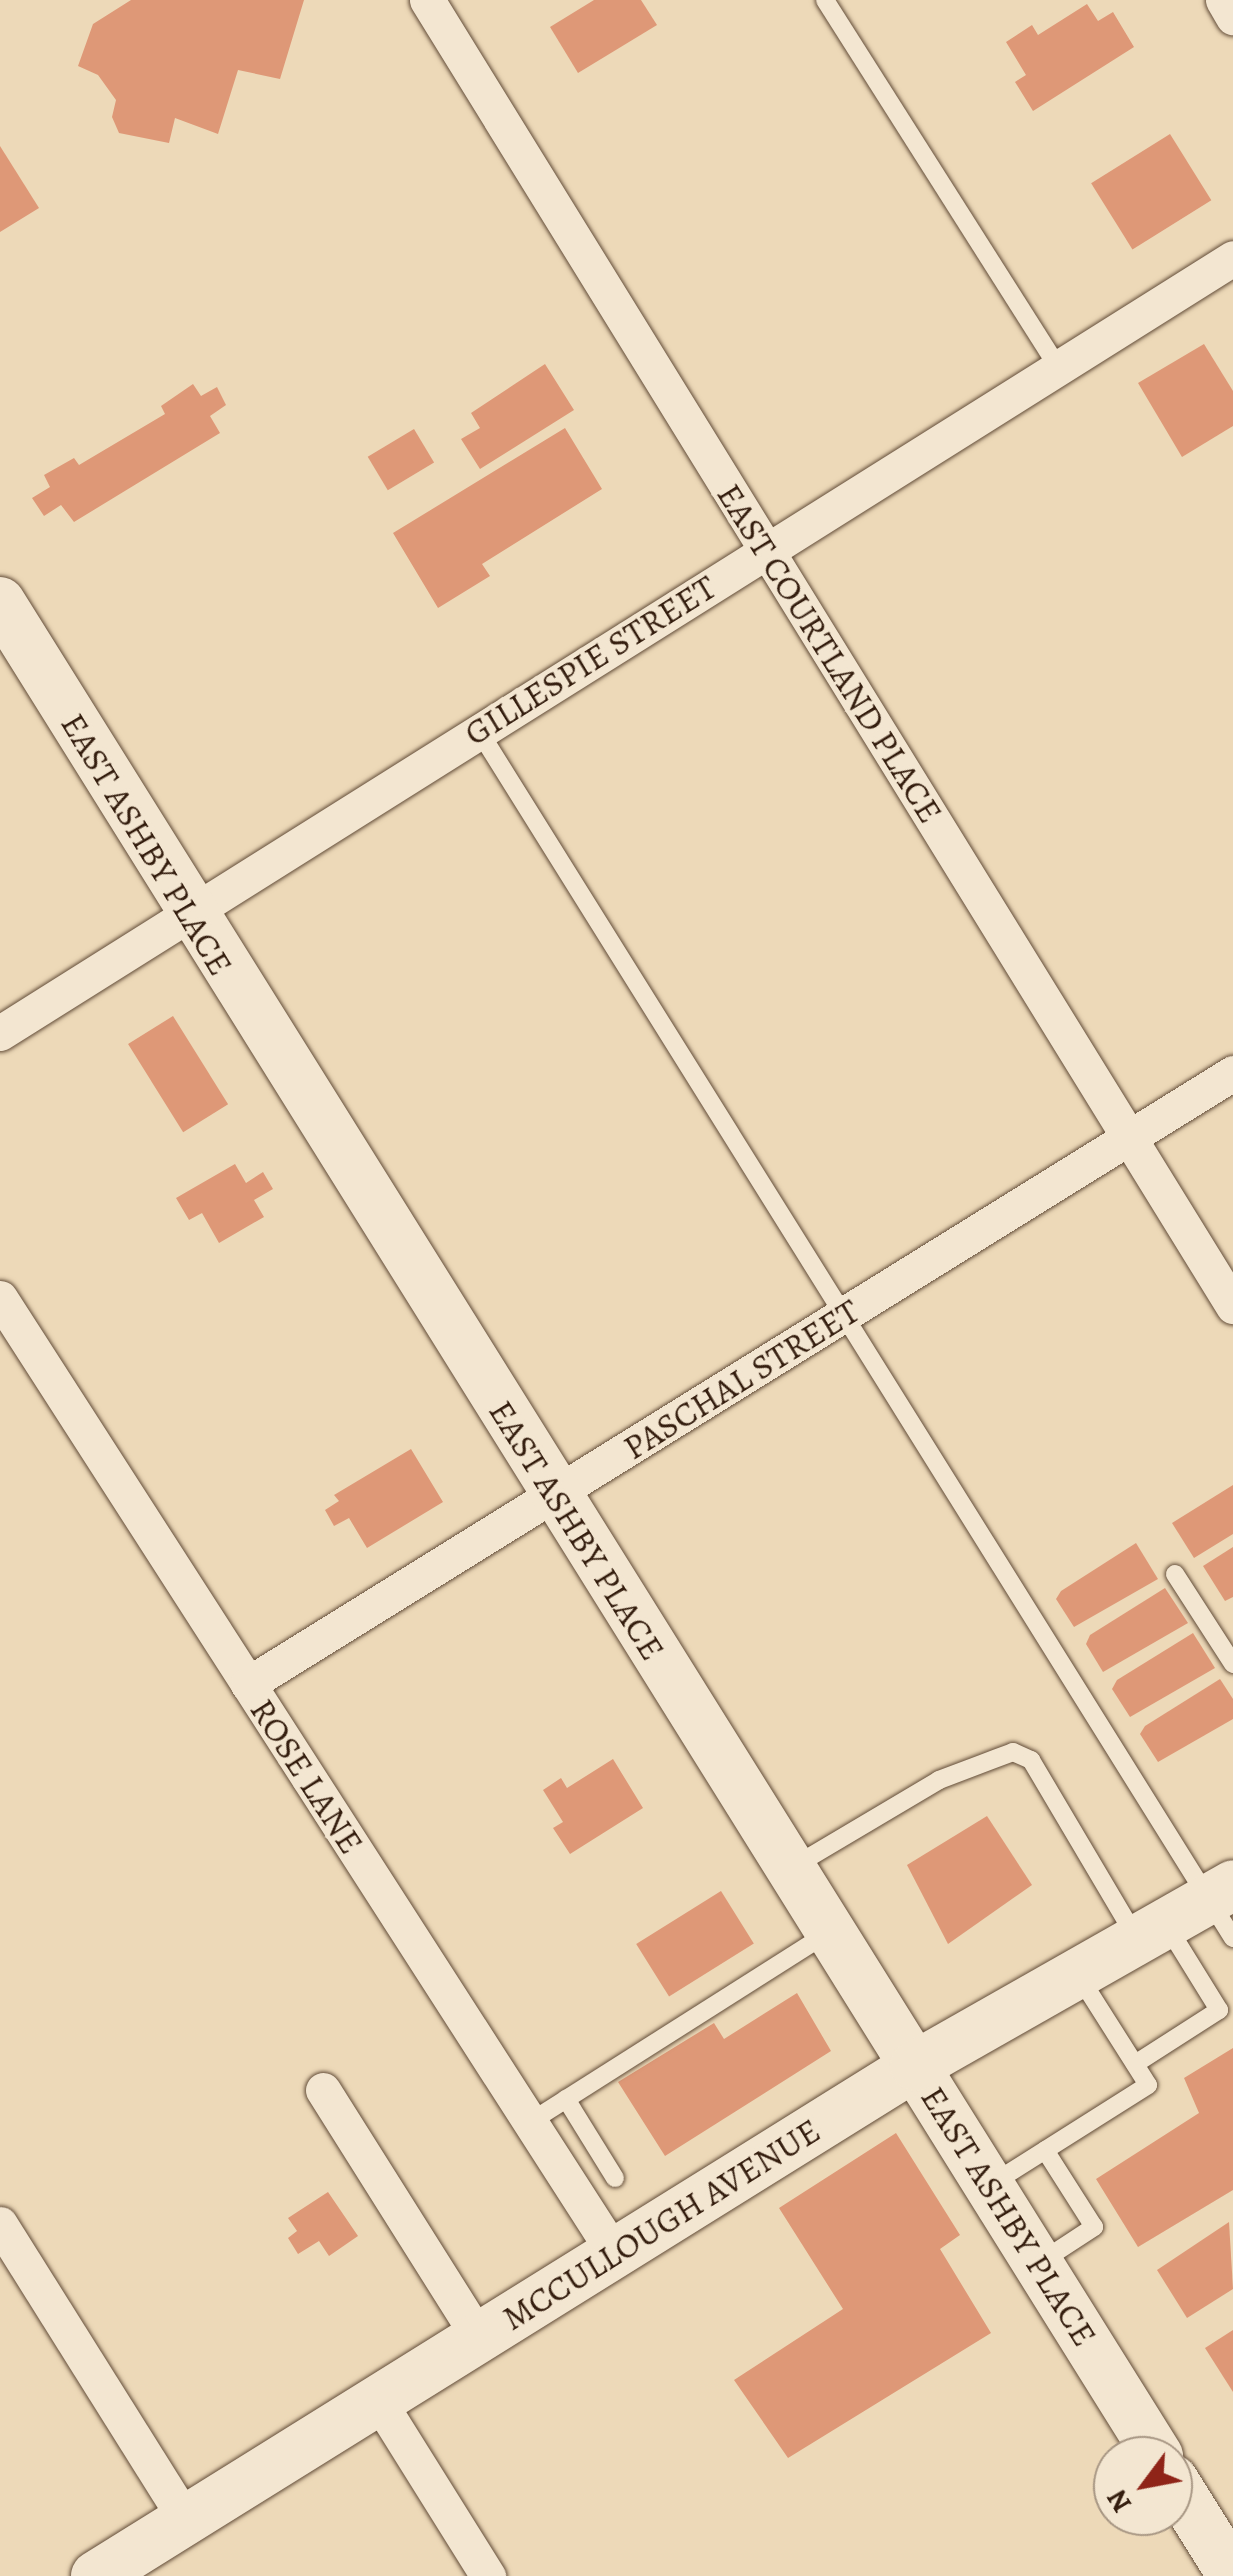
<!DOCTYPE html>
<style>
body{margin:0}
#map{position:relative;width:1233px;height:2576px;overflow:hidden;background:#edd9b8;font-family:Alegreya,serif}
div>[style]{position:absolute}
.building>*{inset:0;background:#de9877;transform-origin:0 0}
.roads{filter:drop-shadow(0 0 2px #624c38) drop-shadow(0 0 2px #624c38)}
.service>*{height:18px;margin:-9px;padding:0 9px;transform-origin:9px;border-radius:9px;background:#f3e6d1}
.minor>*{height:35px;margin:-17.5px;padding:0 17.5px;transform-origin:17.5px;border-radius:17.5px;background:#f3e6d1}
.secondary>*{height:50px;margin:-25px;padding:0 25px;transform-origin:25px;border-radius:25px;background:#f3e6d1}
span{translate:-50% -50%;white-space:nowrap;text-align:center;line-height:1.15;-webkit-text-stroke:8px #f3e6d1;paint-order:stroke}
.street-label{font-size:35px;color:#341d0e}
.north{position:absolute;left:1093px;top:2436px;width:100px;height:100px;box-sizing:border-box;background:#f3e6d1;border:2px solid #a79683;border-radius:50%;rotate:238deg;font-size:28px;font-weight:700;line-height:40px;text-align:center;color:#341d0e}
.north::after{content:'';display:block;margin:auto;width:35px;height:45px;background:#8f2418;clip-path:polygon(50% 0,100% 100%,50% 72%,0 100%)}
</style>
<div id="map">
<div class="building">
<div style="clip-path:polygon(131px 0,304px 0,280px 79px,238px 70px,218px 134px,175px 118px,169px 143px,119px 133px,112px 117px,116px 100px,98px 75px,78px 66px,93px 24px)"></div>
<div style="clip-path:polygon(594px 0,641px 0,657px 25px,578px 73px,550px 27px)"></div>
<div style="clip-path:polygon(1087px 4px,1098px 21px,1113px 12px,1134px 47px,1033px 111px,1015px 82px,1026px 75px,1006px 42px,1032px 25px,1038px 35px)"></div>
<div style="left:1170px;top:134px;width:78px;height:93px;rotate:58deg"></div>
<div style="clip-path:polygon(0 146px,39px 208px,0 232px)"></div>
<div style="clip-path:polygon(1204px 344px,1233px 391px,1233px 426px,1182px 457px,1138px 383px)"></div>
<div style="clip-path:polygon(545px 364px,574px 410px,480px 469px,461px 439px,480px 428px,471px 413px)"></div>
<div style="clip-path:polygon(193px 384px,201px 396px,217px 387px,226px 405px,210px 416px,220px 433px,74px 522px,61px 505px,44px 516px,32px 498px,50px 487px,44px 475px,74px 458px,79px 465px,165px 414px,161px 406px)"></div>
<div style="clip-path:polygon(565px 428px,602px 489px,482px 564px,490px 576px,438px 608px,393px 533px)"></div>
<div style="left:414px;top:429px;width:39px;height:54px;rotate:59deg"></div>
<div style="left:173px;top:1016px;width:104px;height:53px;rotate:58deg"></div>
<div style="clip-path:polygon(235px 1164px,246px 1183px,263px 1172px,273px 1189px,254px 1200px,264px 1217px,219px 1243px,202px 1213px,189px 1220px,176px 1198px)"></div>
<div style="clip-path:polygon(411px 1449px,443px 1502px,367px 1548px,349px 1518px,334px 1526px,325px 1510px,339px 1501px,334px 1495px)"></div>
<div style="clip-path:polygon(1233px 1485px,1233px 1534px,1194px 1558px,1172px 1523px)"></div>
<div style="clip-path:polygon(1136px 1543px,1158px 1579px,1074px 1627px,1056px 1599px,1061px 1591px)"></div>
<div style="clip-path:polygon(1233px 1547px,1233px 1597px,1225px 1601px,1203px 1566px)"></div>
<div style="clip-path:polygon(1165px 1588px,1188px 1623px,1103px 1672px,1086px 1644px,1090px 1635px)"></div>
<div style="clip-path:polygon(1193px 1633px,1215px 1668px,1130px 1717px,1112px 1689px,1117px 1680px)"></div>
<div style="clip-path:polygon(1220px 1679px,1233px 1699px,1233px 1719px,1158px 1762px,1140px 1734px,1145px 1726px)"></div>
<div style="clip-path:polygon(613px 1759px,643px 1808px,570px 1854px,553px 1828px,563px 1822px,543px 1790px,561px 1778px,567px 1788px)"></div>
<div style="clip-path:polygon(987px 1816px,1032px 1885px,948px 1944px,907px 1865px)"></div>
<div style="left:721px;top:1891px;width:62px;height:100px;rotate:58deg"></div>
<div style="clip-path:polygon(797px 1993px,831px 2051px,665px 2156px,618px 2082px,714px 2023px,724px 2039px)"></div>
<div style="clip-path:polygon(1233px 2048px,1233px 2190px,1138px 2247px,1096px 2179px,1199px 2113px,1184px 2078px)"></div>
<div style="clip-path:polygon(896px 2133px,960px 2235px,940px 2249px,991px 2333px,788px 2458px,734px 2380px,843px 2309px,779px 2208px)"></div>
<div style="clip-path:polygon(328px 2192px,358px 2236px,329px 2256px,319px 2241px,298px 2254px,288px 2238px,297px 2231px,288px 2218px)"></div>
<div style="clip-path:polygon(1229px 2222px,1233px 2289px,1187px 2318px,1157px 2270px)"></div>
<div style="clip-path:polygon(1233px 2330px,1233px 2392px,1205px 2348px)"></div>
</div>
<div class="roads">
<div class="service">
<div style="left:825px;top:0;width:435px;rotate:57.6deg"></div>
<div style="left:479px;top:731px;width:1423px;rotate:58.01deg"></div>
<div style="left:1175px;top:1574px;width:107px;rotate:57.2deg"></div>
<div style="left:791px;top:1868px;width:172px;rotate:-30.7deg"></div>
<div style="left:939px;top:1780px;width:79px;rotate:-20.7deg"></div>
<div style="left:1013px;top:1752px;width:20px;rotate:24deg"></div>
<div style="left:1031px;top:1760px;width:208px;rotate:59.4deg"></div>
<div style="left:1135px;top:2064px;width:100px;rotate:-32.7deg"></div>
<div style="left:1219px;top:2010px;width:99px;rotate:-121.8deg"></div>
<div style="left:566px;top:2099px;width:93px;rotate:58.2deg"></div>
<div style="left:530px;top:2122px;width:354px;rotate:-32.4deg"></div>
<div style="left:990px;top:2185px;width:187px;rotate:-32.3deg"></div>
<div style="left:1148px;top:2085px;width:127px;rotate:-122.4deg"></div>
<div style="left:1039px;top:2263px;width:66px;rotate:-33.2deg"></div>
<div style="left:1094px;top:2227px;width:91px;rotate:-122.5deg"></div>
</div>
<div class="minor">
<div style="left:427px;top:0;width:1535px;rotate:58.32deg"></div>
<div style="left:1223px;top:0;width:20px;rotate:60deg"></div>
<div style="left:0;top:1033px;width:1456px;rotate:-32.15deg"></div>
<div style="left:0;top:1298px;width:1137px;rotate:57.25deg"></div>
<div style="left:248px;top:1684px;width:1159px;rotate:-31.81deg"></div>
<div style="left:323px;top:2090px;width:293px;rotate:57.8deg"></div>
<div style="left:0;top:2224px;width:350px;rotate:57.9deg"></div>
<div style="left:378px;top:2400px;width:208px;rotate:58deg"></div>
</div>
<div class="secondary">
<div style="left:0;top:602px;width:2186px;rotate:58.01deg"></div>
<div style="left:1173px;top:2480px;width:113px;rotate:58deg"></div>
<div style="left:96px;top:2576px;width:965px;rotate:-31.91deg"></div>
<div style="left:915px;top:2066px;width:366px;rotate:-29.6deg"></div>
</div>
</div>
<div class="street-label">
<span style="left:830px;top:653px;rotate:58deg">EAST COURTLAND PLACE</span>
<span style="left:590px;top:660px;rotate:-32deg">GILLESPIE STREET</span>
<span style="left:147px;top:844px;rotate:59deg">EAST ASHBY PLACE</span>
<span style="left:741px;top:1379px;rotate:-32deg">PASCHAL STREET</span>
<span style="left:577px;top:1530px;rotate:58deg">EAST ASHBY PLACE</span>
<span style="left:307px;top:1776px;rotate:57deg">ROSE LANE</span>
<span style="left:1009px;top:2216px;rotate:58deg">EAST ASHBY PLACE</span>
<span style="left:661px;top:2224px;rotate:-32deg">MCCULLOUGH AVENUE</span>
</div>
<div class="north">N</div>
</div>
